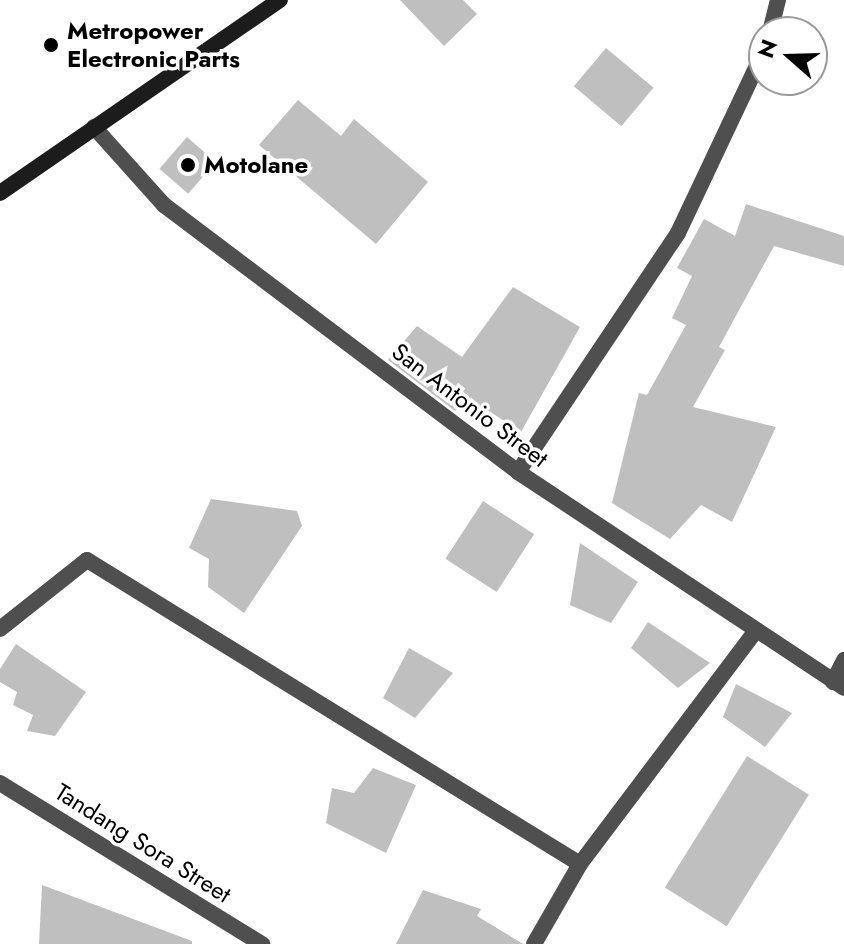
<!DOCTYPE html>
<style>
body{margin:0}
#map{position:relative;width:844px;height:944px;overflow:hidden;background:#fff;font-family:Jost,sans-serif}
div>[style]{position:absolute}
.building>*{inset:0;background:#bfbfbf;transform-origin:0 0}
.minor>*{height:16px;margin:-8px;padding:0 8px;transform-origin:8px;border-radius:8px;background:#4f4f4f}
.tertiary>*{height:16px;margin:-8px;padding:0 8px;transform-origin:8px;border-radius:8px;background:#4f4f4f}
.secondary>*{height:16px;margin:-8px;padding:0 8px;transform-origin:8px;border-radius:8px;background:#1c1c1c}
.dots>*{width:22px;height:22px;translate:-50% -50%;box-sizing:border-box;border:4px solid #fff;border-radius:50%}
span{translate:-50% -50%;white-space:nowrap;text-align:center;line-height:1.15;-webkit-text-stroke:7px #fff;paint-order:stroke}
.poi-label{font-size:24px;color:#000;font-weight:700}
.left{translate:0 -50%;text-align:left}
.street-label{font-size:24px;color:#000}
.north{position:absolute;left:748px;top:16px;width:80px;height:80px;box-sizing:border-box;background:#fff;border:2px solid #999;border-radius:50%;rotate:290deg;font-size:22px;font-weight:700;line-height:32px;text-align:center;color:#000}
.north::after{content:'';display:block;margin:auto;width:28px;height:36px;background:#000;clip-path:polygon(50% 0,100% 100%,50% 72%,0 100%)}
</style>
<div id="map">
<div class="building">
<div style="clip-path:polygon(400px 0,463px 0,477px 14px,444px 46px)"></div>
<div style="left:606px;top:48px;width:62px;height:50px;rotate:40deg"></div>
<div style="clip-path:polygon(298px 100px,341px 136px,354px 119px,428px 182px,376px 244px,259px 145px)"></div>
<div style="left:187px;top:137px;width:38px;height:42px;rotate:41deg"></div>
<div style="clip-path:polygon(746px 204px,844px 236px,844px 266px,774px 246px,719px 347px,725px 350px,693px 407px,776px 427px,732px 522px,701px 505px,670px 539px,612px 503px,639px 393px,647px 395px,686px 325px,672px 318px,692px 276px,677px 268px,704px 219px,735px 236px)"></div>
<div style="clip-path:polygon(513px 287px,580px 327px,521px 432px,469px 398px,455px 411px,388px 360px,417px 326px,462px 357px)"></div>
<div style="clip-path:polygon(211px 499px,297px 511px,302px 526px,244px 613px,208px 587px,209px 559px,189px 548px)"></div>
<div style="left:483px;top:501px;width:61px;height:69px;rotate:33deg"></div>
<div style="clip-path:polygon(580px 543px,638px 582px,611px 623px,570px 605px)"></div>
<div style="clip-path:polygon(648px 622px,710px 663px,678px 688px,631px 648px)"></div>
<div style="clip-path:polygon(16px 644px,86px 692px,55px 736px,27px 731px,33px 715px,13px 705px,17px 692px,0 682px,0 669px)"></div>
<div style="clip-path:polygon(409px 648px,453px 673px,415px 718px,383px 698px)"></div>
<div style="clip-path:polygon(736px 684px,792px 713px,765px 747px,723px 717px)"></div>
<div style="left:747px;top:756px;width:73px;height:155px;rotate:32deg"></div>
<div style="clip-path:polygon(373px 768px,416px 785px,386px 853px,326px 823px,332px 788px,354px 793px)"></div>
<div style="clip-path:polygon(42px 885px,192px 941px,192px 944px,39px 944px)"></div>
<div style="clip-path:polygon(423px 890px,481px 909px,477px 916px,523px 944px,396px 944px)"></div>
</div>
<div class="minor">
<div style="left:770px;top:32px;width:33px;rotate:-76deg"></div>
<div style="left:94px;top:127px;width:105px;rotate:48.1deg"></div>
<div style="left:164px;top:205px;width:443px;rotate:37deg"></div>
<div style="left:518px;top:472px;width:391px;rotate:33.5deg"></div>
<div style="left:518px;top:472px;width:288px;rotate:-56.2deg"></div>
<div style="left:678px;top:233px;width:201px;rotate:-64.7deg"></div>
<div style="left:0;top:629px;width:111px;rotate:-38.4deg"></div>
<div style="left:87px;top:560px;width:579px;rotate:31.66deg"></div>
<div style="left:833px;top:682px;width:25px;rotate:-63deg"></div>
<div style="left:534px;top:944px;width:92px;rotate:-60.1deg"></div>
<div style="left:580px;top:864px;width:291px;rotate:-53deg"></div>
</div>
<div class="tertiary">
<div style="left:0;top:783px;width:308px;rotate:31.6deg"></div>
</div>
<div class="secondary">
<div style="left:0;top:193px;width:340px;rotate:-34.6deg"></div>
</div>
<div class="dots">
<div style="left:51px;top:45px;background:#000"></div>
<div style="left:188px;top:165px;background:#000"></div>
</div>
<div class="poi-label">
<span class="left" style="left:67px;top:45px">Metropower<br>Electronic Parts</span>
<span class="left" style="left:204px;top:165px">Motolane</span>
</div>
<div class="street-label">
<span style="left:470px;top:405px;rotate:37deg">San Antonio Street</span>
<span style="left:143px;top:843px;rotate:32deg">Tandang Sora Street</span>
</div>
<div class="north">N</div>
</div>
